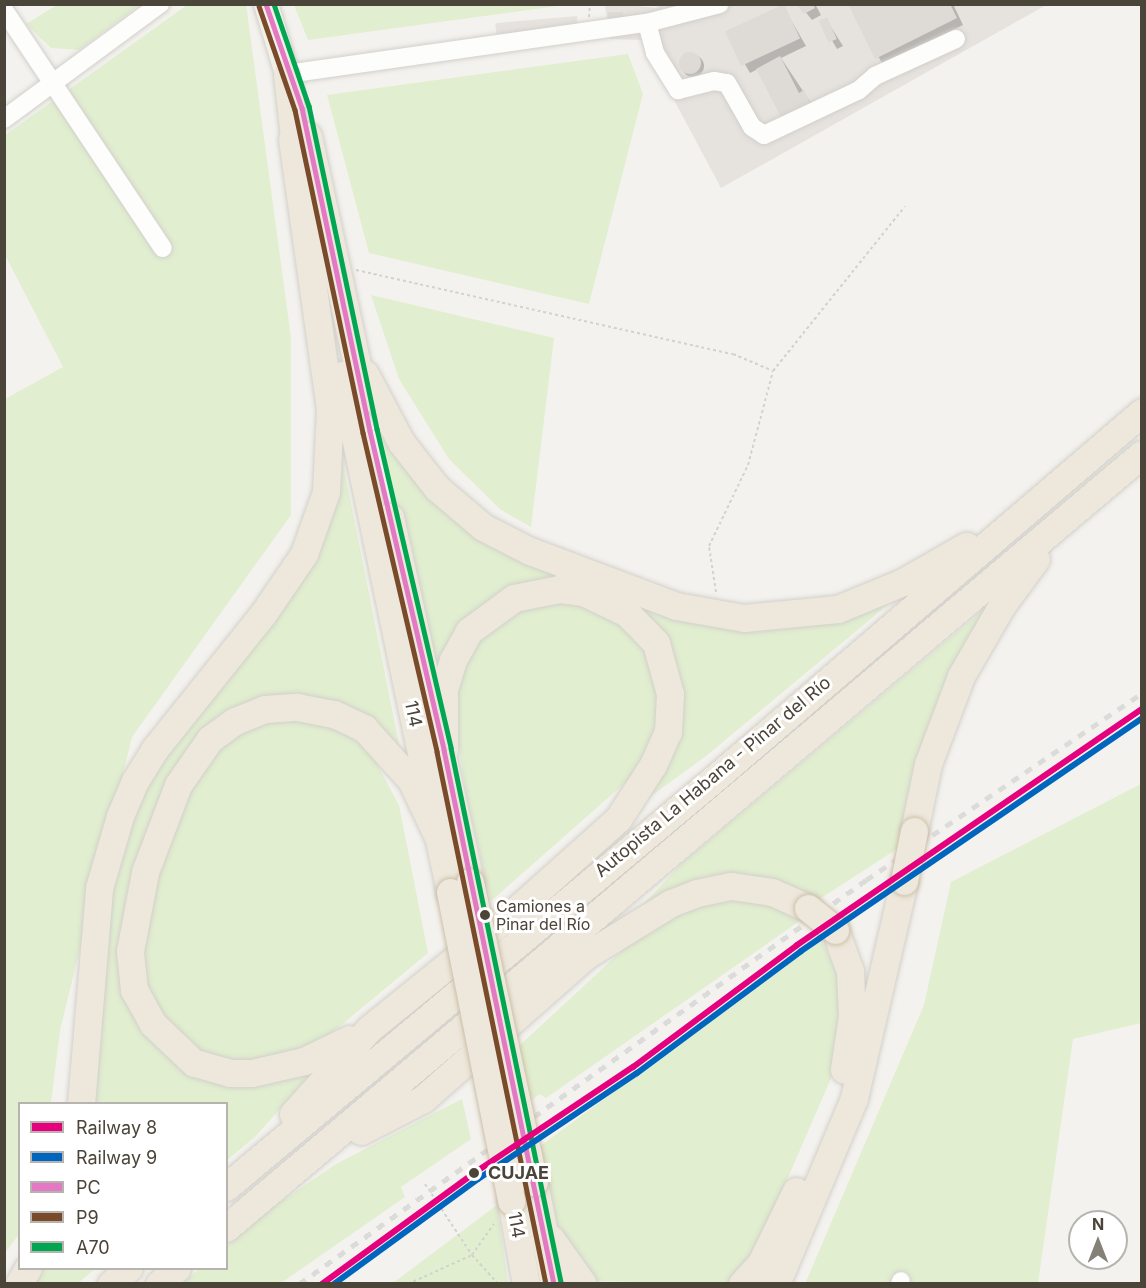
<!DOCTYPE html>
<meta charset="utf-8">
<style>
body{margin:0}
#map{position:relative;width:1146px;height:1288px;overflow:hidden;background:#f4f2ee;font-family:Inter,sans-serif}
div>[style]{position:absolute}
.industrial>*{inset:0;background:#e6e2de}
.green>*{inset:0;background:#e1eecf}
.parking>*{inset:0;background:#e6e3df;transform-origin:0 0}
.shadow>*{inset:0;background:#0003}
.round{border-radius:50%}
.building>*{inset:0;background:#dedbd6;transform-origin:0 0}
.path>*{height:2px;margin-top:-1px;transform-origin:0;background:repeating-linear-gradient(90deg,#d3d2cc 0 3px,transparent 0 6px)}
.roads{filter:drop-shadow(0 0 2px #d2d0cb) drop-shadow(0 0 2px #d2d0cb)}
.minor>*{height:18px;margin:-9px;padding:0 9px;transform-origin:9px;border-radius:9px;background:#fdfdfc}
.major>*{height:24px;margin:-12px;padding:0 12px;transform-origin:12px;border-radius:12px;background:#f2efe6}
.highway>*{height:27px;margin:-13.5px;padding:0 13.5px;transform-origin:13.5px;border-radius:13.5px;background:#ede8db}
.rail>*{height:4.5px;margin-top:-2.25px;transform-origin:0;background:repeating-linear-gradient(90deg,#dbdbda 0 8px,transparent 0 16px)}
.bridges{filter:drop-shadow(0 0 2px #ccbfa9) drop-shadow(0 0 2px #ccbfa9)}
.highway-bridge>*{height:27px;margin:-13.5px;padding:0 13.5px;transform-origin:13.5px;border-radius:13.5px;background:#ede8db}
.bus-1>*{height:4.5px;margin:-2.25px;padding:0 2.25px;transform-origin:2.25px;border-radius:2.25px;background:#e379c4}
.bus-2>*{height:4.5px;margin:-2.25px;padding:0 2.25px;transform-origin:2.25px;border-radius:2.25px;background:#7a4b2a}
.bus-3>*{height:4.5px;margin:-2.25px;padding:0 2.25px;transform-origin:2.25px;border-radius:2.25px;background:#00a651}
.rail-1>*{height:6px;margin:-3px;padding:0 3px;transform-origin:3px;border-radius:3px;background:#e5007d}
.rail-2>*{height:6px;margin:-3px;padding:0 3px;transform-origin:3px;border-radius:3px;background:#0065bd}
.dots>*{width:16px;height:16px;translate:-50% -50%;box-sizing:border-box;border:3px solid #fff;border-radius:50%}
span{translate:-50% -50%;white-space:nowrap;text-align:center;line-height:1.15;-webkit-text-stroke:6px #fff;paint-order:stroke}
.bus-label{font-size:16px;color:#4b4439}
.left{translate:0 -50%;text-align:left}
.street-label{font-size:18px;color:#4b4439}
.stop-label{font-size:18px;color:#4b4439;font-weight:700}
.frame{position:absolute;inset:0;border:6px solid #4b4439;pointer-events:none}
.legend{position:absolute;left:18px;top:1102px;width:210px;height:168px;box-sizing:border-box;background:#fff;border:2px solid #b7b4b0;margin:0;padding:8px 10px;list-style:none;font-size:18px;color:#4b4439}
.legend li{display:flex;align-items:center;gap:12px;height:30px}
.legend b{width:30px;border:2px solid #b7b4b0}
.north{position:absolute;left:1068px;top:1210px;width:60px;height:60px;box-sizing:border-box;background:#fff;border:2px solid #b7b4b0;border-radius:50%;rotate:0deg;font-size:16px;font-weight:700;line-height:24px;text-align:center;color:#4b4439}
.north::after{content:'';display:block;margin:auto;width:21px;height:27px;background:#868178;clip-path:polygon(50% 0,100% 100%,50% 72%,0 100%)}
</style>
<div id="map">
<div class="industrial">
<div style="clip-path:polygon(621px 4px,656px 8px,662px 4px,1046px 5px,721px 188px,642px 40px,610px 39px,605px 6px)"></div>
</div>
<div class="green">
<div style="clip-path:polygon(246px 4px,291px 338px,291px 515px,132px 737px,60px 1030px,51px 1103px,20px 1104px,19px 1234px,5px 1253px,5px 399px,63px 367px,5px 255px,4px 136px,187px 5px)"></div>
<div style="clip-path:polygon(57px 5px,57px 4px,140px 5px,79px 50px,51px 48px,26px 24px)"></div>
<div style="clip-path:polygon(294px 5px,565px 5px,308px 40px)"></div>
<div style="clip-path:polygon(628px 54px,643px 94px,589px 304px,369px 253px,327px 95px)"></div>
<div style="clip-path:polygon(371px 295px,554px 338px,531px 527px,501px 510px,449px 459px,399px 379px)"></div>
<div style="clip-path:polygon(375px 417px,450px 511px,694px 619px,903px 592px,706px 756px,636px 807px,679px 709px,628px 602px,519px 587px,438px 677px)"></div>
<div style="clip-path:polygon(340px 449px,404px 769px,309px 697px,198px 742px,122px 957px,185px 1069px,326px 1057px,255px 1137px,227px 1160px,226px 1104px,89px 1104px,110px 877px,144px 788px,179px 733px,310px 563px)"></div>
<div style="clip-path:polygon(561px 601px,593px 606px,630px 626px,648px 649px,662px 687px,659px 729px,634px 775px,491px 901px,468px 804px,451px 700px,458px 666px,480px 633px,509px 611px)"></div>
<div style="clip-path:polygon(990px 604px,900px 847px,815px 902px,787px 885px,640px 908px,682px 863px)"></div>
<div style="clip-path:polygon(287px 715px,332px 723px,371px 753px,399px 805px,428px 953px,328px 1036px,282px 1059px,226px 1063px,187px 1046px,153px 1010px,142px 974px,144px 906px,190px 781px,213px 751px,244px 726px)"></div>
<div style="clip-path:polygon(1141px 784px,1141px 1023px,1073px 1039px,1038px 1283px,805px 1284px,924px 1005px,951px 882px)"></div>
<div style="clip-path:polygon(734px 897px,762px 899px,804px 918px,546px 1098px,540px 1094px,529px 1102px,519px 1046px,629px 944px,678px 914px)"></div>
<div style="clip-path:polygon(821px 939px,840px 981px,845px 1025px,832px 1076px,760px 1242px,737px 1277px,728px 1284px,592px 1281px,554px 1225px,539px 1147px)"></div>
<div style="clip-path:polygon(462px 1099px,471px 1139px,401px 1187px,405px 1197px,281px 1283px,181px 1284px,199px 1269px,226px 1268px,227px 1245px,267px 1211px,336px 1164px)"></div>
<div style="clip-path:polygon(497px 1205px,508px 1283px,393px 1283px)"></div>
<div style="clip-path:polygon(35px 1269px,95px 1269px,78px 1283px,27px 1284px)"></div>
</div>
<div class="parking">
<div style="clip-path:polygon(958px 5px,1023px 5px,1025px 8px,973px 35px)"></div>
<div style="left:577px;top:16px;width:11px;height:82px;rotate:85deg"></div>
</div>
<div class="shadow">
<div style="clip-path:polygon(799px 4px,815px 4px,821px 15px,812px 20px)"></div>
<div style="clip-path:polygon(850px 4px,953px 4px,963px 25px,883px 65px)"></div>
<div style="clip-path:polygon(783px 6px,806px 46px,781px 58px,817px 112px,758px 69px,750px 73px,727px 33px)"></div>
<div style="clip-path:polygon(826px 19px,843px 46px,837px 49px,821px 22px)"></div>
<div class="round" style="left:682px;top:55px;width:22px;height:22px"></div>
</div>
<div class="building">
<div style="left:784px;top:4px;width:38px;height:65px;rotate:65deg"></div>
<div style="clip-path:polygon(796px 4px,813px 4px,815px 8px,804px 14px)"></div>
<div style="clip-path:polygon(848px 4px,950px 4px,957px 18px,875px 59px)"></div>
<div style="left:608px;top:12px;width:15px;height:10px"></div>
<div style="left:827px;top:17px;width:24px;height:9px;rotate:66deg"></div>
<div class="round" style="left:679px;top:52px;width:22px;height:22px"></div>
<div style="clip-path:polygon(780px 56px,799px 93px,804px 90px,811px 105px,782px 119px,756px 69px)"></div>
</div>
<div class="path">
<div style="left:589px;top:17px;width:13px;rotate:-86deg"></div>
<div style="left:356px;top:270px;width:386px;rotate:12.6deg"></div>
<div style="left:733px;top:354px;width:43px;rotate:23deg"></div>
<div style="left:716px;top:592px;width:47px;rotate:-98.7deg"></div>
<div style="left:709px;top:546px;width:90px;rotate:-64.3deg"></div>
<div style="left:748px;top:465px;width:97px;rotate:-75.1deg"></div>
<div style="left:773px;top:371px;width:211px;rotate:-51.3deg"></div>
<div style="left:425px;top:1184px;width:85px;rotate:56.5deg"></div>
<div style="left:472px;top:1255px;width:39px;rotate:48deg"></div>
<div style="left:408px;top:1284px;width:70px;rotate:-24.4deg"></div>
<div style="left:472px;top:1255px;width:38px;rotate:-55deg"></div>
</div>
<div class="roads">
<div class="minor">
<div style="left:4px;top:10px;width:286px;rotate:56.3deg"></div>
<div style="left:647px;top:23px;width:31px;rotate:75deg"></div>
<div style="left:655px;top:53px;width:44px;rotate:58.1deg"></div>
<div style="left:678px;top:90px;width:37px;rotate:-14deg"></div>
<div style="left:714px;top:81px;width:13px;rotate:9deg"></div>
<div style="left:727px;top:83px;width:51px;rotate:60.4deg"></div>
<div style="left:752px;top:127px;width:14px;rotate:34deg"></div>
<div style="left:764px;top:135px;width:105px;rotate:-25.3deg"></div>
<div style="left:859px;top:90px;width:21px;rotate:-41deg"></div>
<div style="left:875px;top:76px;width:89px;rotate:-24.6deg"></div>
<div style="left:287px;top:74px;width:364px;rotate:-8.1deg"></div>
<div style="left:647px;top:23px;width:75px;rotate:-14.6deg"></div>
<div style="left:4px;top:119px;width:194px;rotate:-36.4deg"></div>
<div style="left:900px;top:1284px;width:3px;rotate:-72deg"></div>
</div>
<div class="major">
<div style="left:266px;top:4px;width:73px;rotate:73.3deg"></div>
</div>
<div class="highway">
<div style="left:287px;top:74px;width:82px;rotate:83.7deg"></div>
<div style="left:308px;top:136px;width:268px;rotate:77.9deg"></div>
<div style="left:365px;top:374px;width:77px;rotate:62.1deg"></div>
<div style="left:401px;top:442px;width:58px;rotate:52deg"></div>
<div style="left:437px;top:488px;width:60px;rotate:40.3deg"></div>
<div style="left:483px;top:527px;width:53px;rotate:27.1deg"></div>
<div style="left:530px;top:551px;width:156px;rotate:20.6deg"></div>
<div style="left:676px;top:606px;width:69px;rotate:10deg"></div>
<div style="left:744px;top:618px;width:94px;rotate:-5.5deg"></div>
<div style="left:838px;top:609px;width:70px;rotate:-22.6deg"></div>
<div style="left:903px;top:582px;width:73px;rotate:-29.7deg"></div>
<div style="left:342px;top:375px;width:528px;rotate:78.2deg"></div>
<div style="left:390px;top:517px;width:374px;rotate:77.6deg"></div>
<div style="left:914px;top:831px;width:68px;rotate:-78.2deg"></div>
<div style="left:928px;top:764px;width:94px;rotate:-69.4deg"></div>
<div style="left:961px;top:676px;width:82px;rotate:-60deg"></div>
<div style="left:1002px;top:605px;width:57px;rotate:-53.5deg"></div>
<div style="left:835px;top:930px;width:44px;rotate:69.9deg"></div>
<div style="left:850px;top:971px;width:45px;rotate:87.5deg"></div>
<div style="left:852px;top:1016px;width:54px;rotate:98.6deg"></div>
<div style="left:349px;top:1039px;width:50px;rotate:153.9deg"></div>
<div style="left:304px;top:1061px;width:53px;rotate:167deg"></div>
<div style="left:252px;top:1073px;width:22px;rotate:180deg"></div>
<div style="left:230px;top:1073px;width:37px;rotate:-164deg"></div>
<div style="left:194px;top:1063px;width:57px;rotate:-136.4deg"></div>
<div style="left:153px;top:1024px;width:39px;rotate:-119deg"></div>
<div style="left:134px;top:990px;width:39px;rotate:-96deg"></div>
<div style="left:130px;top:951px;width:80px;rotate:-79.2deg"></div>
<div style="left:145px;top:872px;width:93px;rotate:-69.2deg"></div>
<div style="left:178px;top:785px;width:56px;rotate:-55.2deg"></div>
<div style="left:210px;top:739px;width:31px;rotate:-36deg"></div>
<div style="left:235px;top:721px;width:32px;rotate:-22deg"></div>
<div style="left:265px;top:709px;width:32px;rotate:-4deg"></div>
<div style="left:297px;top:707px;width:38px;rotate:11deg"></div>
<div style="left:334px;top:714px;width:33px;rotate:25deg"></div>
<div style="left:364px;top:728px;width:70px;rotate:47.9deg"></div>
<div style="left:411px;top:780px;width:65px;rotate:64.6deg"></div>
<div style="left:81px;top:1104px;width:217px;rotate:-85.2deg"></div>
<div style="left:99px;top:888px;width:75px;rotate:-73.7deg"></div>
<div style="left:120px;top:816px;width:38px;rotate:-67deg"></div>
<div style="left:135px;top:781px;width:36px;rotate:-58deg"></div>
<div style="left:154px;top:750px;width:174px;rotate:-51.3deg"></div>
<div style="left:263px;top:614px;width:73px;rotate:-55.7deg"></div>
<div style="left:304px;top:554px;width:66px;rotate:-70.5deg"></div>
<div style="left:326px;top:492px;width:83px;rotate:-87.2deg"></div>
<div style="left:330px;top:409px;width:272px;rotate:-98deg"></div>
<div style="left:293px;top:1114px;width:114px;rotate:-48.2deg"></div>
<div style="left:369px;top:1029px;width:200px;rotate:-39.1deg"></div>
<div style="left:524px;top:903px;width:126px;rotate:-41.8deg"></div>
<div style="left:618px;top:819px;width:64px;rotate:-57.1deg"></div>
<div style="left:653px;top:765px;width:36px;rotate:-66deg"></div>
<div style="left:668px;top:732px;width:38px;rotate:-87deg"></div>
<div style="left:670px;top:694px;width:53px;rotate:-105.4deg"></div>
<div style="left:656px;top:643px;width:42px;rotate:-134deg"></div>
<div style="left:627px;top:613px;width:49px;rotate:-154.5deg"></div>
<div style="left:583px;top:592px;width:24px;rotate:-173deg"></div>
<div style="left:559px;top:589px;width:46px;rotate:168.7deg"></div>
<div style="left:514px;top:598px;width:56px;rotate:143.7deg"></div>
<div style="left:469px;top:631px;width:33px;rotate:119deg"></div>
<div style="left:453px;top:660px;width:31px;rotate:107deg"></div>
<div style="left:444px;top:690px;width:60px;rotate:90deg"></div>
<div style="left:361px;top:1131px;width:70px;rotate:-27.3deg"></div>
<div style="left:423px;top:1099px;width:216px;rotate:-41.4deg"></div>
<div style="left:585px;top:956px;width:101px;rotate:-31.6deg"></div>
<div style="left:671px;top:903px;width:28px;rotate:-21deg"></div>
<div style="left:697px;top:893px;width:35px;rotate:-12deg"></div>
<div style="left:731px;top:886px;width:41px;rotate:8.3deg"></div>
<div style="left:772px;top:892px;width:39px;rotate:24deg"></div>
<div style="left:534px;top:1182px;width:104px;rotate:78.9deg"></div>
<div style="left:226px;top:1187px;width:628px;rotate:-39.9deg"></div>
<div style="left:708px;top:784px;width:572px;rotate:-40.6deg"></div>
<div style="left:511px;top:1201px;width:84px;rotate:79.8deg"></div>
<div style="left:226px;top:1228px;width:1199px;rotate:-40.2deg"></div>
<div style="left:551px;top:1239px;width:55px;rotate:54.6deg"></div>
<div style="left:19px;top:1284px;width:18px;rotate:-61deg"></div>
<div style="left:111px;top:1284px;width:24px;rotate:-42deg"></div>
<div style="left:159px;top:1284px;width:24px;rotate:-42deg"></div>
<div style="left:742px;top:1284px;width:28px;rotate:-48deg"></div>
<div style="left:761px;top:1263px;width:80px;rotate:-64.1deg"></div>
<div style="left:776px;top:1284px;width:202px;rotate:-67.2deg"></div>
<div style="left:854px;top:1098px;width:223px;rotate:-77deg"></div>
</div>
</div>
<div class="rail">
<div style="left:299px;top:1284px;width:696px;rotate:-35.47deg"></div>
<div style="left:866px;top:880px;width:333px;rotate:-34.1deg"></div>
</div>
<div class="bridges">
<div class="highway-bridge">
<div style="left:904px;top:881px;width:51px;rotate:-78.7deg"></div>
<div style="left:470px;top:882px;width:307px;rotate:78deg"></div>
<div style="left:450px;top:892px;width:315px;rotate:78.8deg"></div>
<div style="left:808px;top:908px;width:35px;rotate:39deg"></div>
</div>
</div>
<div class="bus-1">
<div style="left:266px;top:4px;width:110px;rotate:70.9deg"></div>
<div style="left:302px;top:108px;width:330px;rotate:78.1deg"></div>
<div style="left:370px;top:431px;width:327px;rotate:76.9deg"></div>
<div style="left:444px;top:750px;width:545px;rotate:78.36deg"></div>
</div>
<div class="bus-2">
<div style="left:259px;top:6px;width:110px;rotate:70.9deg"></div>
<div style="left:295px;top:110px;width:330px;rotate:78.1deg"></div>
<div style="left:363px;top:433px;width:327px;rotate:76.9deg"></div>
<div style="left:437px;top:752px;width:543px;rotate:78.42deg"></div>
</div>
<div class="bus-3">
<div style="left:274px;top:4px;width:108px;rotate:71.1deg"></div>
<div style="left:309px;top:106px;width:330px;rotate:78.1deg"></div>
<div style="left:377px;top:429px;width:327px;rotate:76.9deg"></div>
<div style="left:451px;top:748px;width:545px;rotate:78.36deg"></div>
</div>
<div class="rail-1">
<div style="left:322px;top:1284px;width:188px;rotate:-36.1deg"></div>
<div style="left:474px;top:1173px;width:191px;rotate:-33.7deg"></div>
<div style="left:633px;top:1067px;width:204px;rotate:-36.6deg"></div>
<div style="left:797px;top:945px;width:418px;rotate:-34.4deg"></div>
</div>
<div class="rail-2">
<div style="left:334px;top:1284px;width:178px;rotate:-36.1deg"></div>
<div style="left:478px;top:1179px;width:191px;rotate:-33.7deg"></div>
<div style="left:637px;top:1073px;width:204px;rotate:-36.6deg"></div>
<div style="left:801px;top:951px;width:413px;rotate:-34.3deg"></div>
</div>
<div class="dots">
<div style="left:485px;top:915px;background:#4b4439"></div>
<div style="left:474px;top:1173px;background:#4b4439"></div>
</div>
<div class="bus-label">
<span class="left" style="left:496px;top:915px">Camiones a<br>Pinar del Río</span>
</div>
<div class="street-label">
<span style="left:413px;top:714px;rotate:78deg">114</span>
<span style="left:713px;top:777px;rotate:-40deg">Autopista La Habana - Pinar del Río</span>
<span style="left:516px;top:1225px;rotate:80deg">114</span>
</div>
<div class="stop-label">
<span class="left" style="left:488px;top:1173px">CUJAE</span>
</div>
<div class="frame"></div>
<ul class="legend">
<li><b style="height:8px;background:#e5007d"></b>Railway 8</li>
<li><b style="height:8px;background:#0065bd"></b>Railway 9</li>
<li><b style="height:8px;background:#e379c4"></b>PC</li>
<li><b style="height:8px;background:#7a4b2a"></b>P9</li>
<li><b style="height:8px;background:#00a651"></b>A70</li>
</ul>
<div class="north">N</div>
</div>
